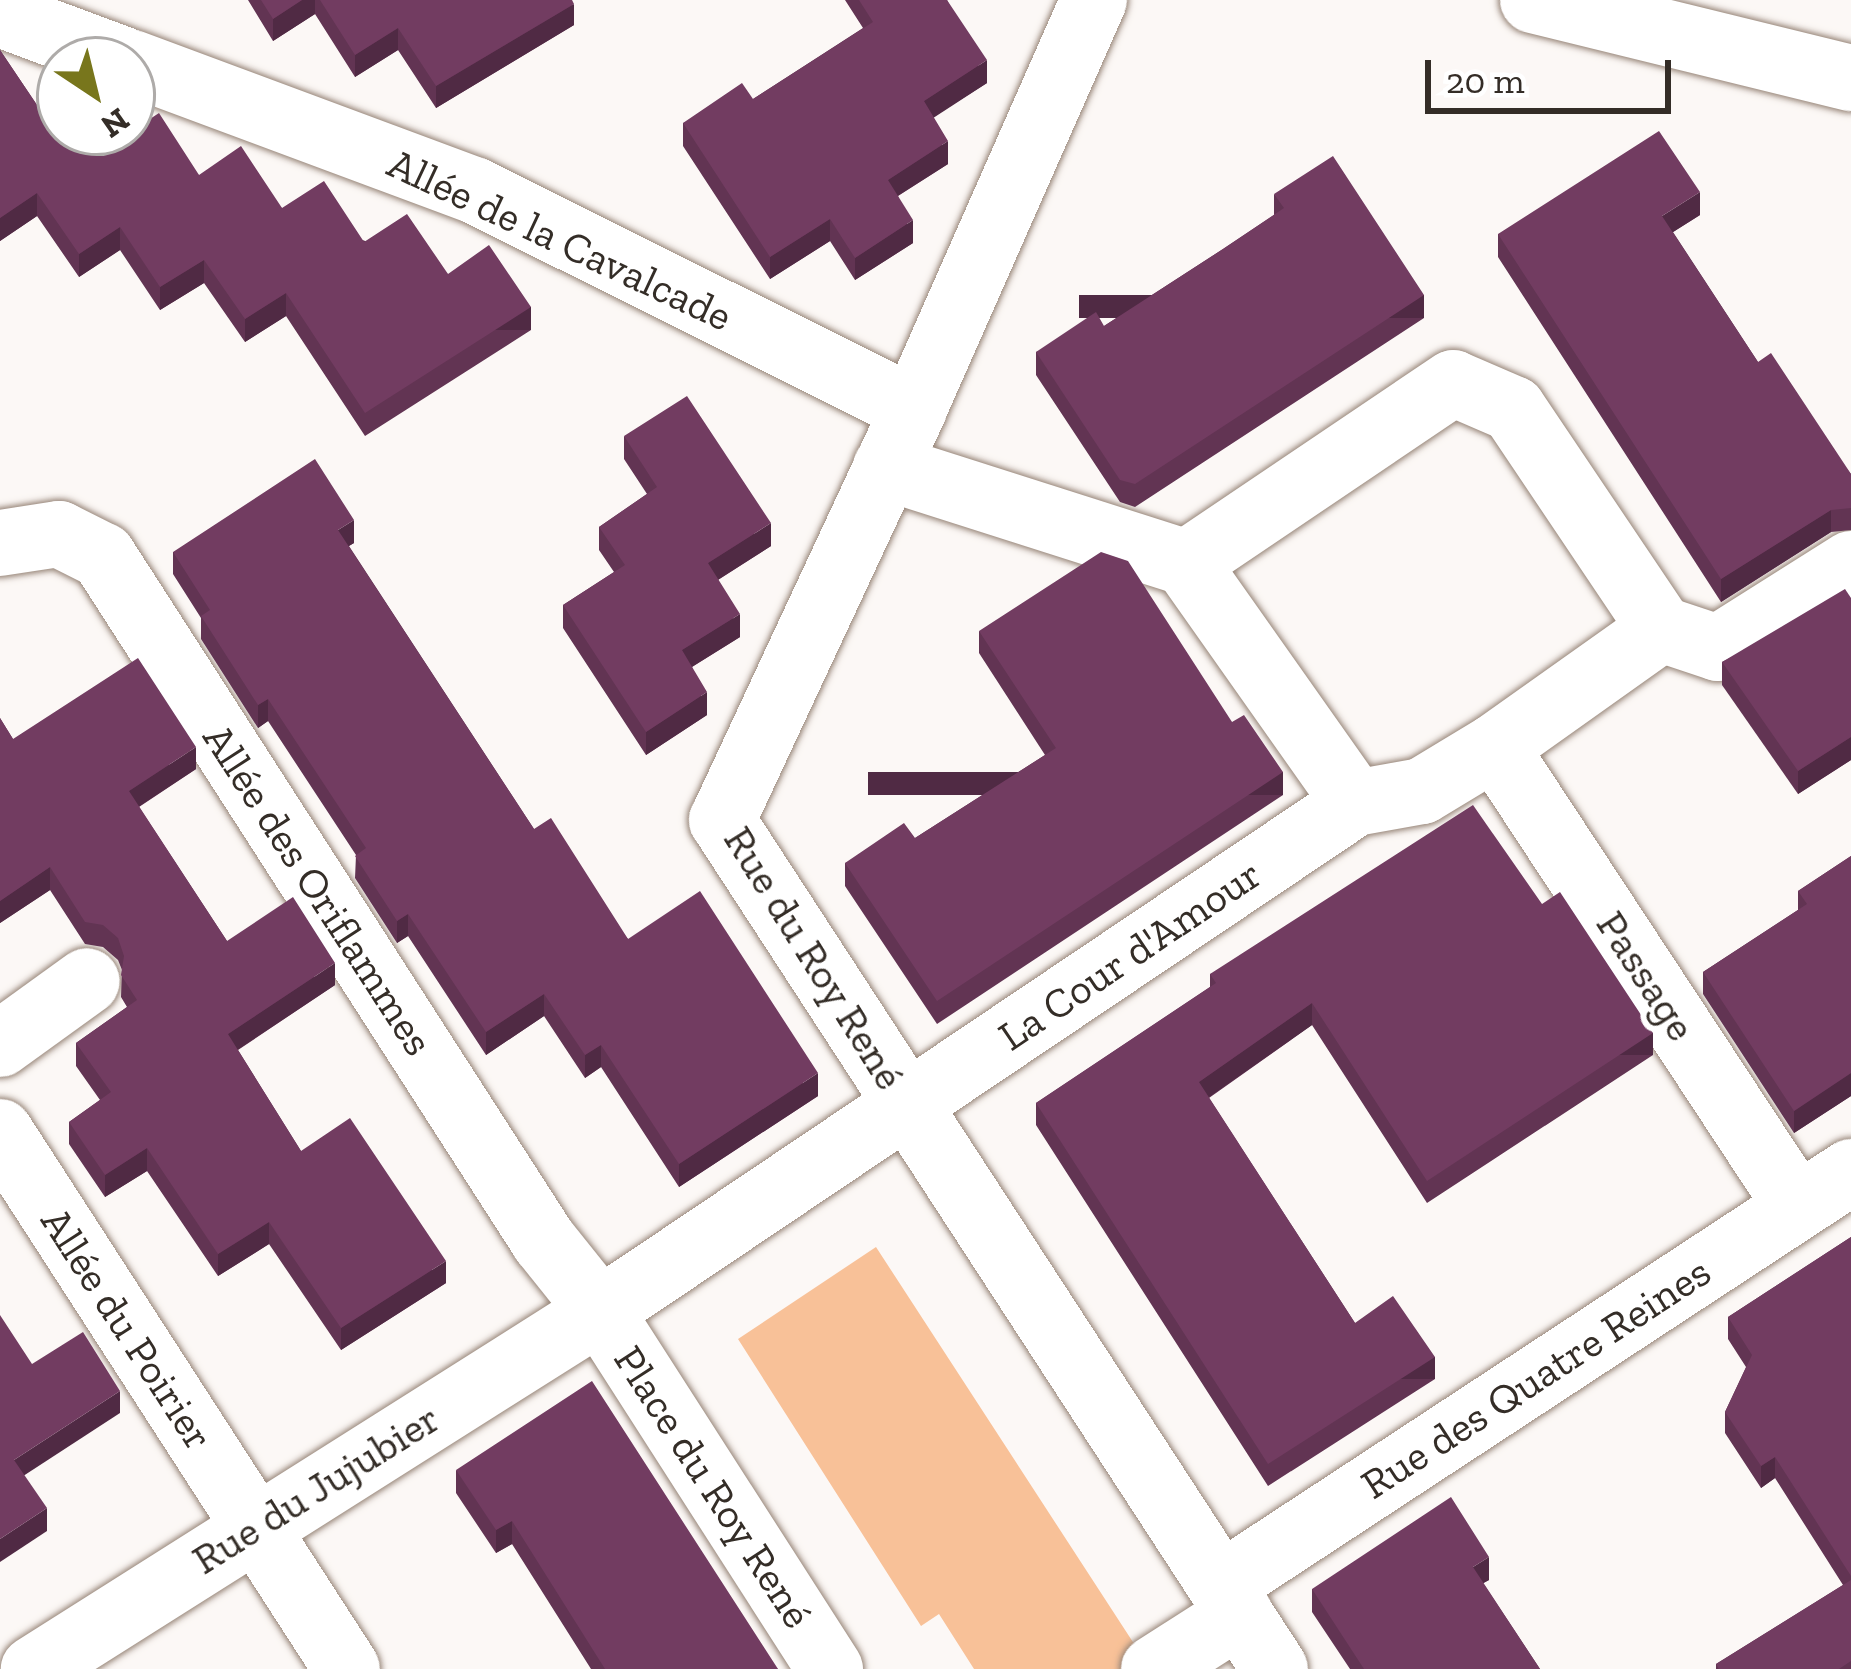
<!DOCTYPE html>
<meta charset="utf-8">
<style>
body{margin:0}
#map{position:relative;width:1851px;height:1669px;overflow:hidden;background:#fcf8f6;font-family:"Zilla Slab",serif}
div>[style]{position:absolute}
.green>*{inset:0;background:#f8c198}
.roads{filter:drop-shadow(0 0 3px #978578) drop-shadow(0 0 3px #978578)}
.street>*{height:66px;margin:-33px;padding:0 33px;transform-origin:33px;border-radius:33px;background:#fff}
.secondary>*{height:66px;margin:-33px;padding:0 33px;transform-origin:33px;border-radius:33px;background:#fff}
.wall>*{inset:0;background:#623453}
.shaded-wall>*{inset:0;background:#502a44;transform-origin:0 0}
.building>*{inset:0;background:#723c61}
span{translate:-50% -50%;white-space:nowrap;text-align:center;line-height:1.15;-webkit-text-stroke:12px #fff;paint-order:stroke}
.street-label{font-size:42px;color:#342d27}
.north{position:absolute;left:36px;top:36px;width:120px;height:120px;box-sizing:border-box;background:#fff;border:3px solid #aeaba9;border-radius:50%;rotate:145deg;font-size:33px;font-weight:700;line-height:48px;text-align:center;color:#342d27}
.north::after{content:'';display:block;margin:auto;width:42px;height:54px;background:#78761c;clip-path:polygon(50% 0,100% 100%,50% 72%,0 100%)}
.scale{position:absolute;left:1425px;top:60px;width:246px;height:54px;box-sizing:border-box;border:6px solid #342d27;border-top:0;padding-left:15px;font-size:36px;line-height:42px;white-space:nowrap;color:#342d27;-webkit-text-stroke:9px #fff;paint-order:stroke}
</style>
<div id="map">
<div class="green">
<div style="clip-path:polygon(876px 1247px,1142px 1656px,1122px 1669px,974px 1669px,939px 1614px,921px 1626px,738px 1339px)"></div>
</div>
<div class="roads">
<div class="street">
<div style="left:1094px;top:0;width:447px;rotate:113.8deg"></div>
<div style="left:914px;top:409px;width:454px;rotate:115deg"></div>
<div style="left:722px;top:820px;width:1013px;rotate:56.92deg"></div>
<div style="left:0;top:14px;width:132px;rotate:20.4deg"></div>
<div style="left:132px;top:63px;width:365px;rotate:20.4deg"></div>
<div style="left:474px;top:190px;width:491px;rotate:26.5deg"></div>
<div style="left:886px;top:467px;width:315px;rotate:17.7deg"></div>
<div style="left:0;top:543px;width:60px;rotate:-8.7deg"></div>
<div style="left:59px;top:534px;width:49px;rotate:26.6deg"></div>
<div style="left:103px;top:556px;width:815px;rotate:57.23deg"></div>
<div style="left:544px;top:1241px;width:90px;rotate:51.3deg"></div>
<div style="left:600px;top:1311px;width:670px;rotate:147.69deg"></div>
<div style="left:1661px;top:629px;width:60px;rotate:18.4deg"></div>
<div style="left:1718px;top:648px;width:157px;rotate:-32.3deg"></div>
<div style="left:1495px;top:747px;width:549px;rotate:56.66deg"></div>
<div style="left:0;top:1044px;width:107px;rotate:-35.9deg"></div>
<div style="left:0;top:1132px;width:639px;rotate:57.13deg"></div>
<div style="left:1223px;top:1584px;width:751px;rotate:-33.27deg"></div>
<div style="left:830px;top:1669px;width:426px;rotate:-122.7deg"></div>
<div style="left:600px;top:1311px;width:910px;rotate:-33.93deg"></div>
<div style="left:1355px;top:803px;width:68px;rotate:-10.2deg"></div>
<div style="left:1422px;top:791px;width:85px;rotate:-31.1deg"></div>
<div style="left:1495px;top:747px;width:204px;rotate:-35.4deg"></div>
<div style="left:1661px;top:629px;width:265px;rotate:-123.9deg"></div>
<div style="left:1513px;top:409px;width:65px;rotate:-156.6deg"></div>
<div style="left:1453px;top:383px;width:322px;rotate:146deg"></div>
<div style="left:1186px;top:563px;width:294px;rotate:54.8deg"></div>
<div style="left:1154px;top:1669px;width:102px;rotate:-32.6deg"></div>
</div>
<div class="secondary">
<div style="left:1533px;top:0;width:327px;rotate:13.8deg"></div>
</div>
</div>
<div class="wall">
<div style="clip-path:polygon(248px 0,572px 0,574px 25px,436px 108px,398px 50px,355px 77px,315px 14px,273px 41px)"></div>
<div style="clip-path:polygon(845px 0,947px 0,987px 83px,933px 117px,948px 164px,898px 196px,913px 243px,855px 280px,830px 241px,770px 279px,683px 146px,683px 123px,753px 99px,863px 28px)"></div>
<div style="clip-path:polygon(0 50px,37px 105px,199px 175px,448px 274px,531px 330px,365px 436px,286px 316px,245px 342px,204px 283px,160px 310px,120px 250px,79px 277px,37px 216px,0 241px)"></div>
<div style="clip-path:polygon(1274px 194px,1424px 318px,1135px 507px,1120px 502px,1036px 375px,1036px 352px,1104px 326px,1223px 249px,1274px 215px)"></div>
<div style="clip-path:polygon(1700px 215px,1673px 232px,1758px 362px,1851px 474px,1851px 530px,1831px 532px,1721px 602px,1498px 257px,1498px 234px)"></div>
<div style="clip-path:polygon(624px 436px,771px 546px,718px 580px,740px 637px,692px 667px,707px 715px,646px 755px,563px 628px,563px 605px,614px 572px,599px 550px,599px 527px,647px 494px,624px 459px)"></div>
<div style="clip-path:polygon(354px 543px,349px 546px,534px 829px,628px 939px,818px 1096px,679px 1187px,601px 1067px,585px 1078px,544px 1016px,486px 1055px,408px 936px,397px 943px,355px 878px,356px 855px,268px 721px,258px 728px,201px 639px,201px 618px,173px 574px,173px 552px)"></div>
<div style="clip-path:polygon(1851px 598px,1851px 760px,1798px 794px,1722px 685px,1722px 662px)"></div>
<div style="clip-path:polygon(979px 631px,1232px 722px,1283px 795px,937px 1024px,845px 886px,845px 863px,915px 838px,1045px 755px,979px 653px)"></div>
<div style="clip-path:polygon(0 718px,13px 739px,196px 769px,139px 807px,227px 941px,335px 985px,238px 1050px,301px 1151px,446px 1283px,341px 1350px,269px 1244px,218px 1276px,147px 1171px,105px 1197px,69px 1144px,69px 1122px,100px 1100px,76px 1066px,76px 1043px,127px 1007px,121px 997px,122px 970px,118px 960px,103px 947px,85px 944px,50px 890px,0 923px)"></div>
<div style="clip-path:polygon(1851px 856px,1851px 1096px,1794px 1133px,1703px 994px,1703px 972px,1798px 910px,1798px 891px)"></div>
<div style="clip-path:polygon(1542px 904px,1653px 1055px,1427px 1203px,1312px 1025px,1209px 1098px,1355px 1323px,1435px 1379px,1268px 1486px,1036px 1125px,1036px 1103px,1210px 987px,1210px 974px)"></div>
<div style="clip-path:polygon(1851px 1237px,1851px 1669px,1716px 1669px,1716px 1664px,1843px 1585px,1775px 1478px,1761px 1488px,1725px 1433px,1725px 1412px,1746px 1367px,1728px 1339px,1728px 1317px)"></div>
<div style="clip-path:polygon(456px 1470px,778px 1669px,591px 1669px,512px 1544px,496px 1553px,456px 1493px)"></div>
<div style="clip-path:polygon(1489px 1580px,1483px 1583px,1540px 1669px,1350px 1669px,1312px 1612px,1312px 1589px)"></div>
</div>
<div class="shaded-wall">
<div style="clip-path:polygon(302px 0,315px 0,315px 14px,273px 41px,273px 19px)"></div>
<div style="clip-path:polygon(574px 4px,574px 25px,436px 108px,436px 86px)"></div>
<div style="clip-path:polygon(398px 28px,398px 50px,355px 77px,355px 55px)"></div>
<div style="clip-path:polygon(987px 60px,987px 83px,924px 124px,924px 101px)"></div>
<div style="clip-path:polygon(948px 141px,948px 164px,888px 202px,888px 180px)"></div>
<div style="clip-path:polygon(1700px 192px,1700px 215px,1662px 239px,1662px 216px)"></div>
<div style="clip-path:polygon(37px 193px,37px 216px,0 241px,0 218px)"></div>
<div style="clip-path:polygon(830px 219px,830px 241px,770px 279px,770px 257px)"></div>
<div style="clip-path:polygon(913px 220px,913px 243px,855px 280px,855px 258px)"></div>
<div style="clip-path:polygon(120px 227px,120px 250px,79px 277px,79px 254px)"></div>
<div style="clip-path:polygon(204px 260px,204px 283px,160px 310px,160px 287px)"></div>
<div style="clip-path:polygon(286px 293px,286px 316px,245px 342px,245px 319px)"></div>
<div style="left:1424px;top:295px;width:23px;height:345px;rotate:90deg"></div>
<div style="left:531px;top:307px;width:23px;height:197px;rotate:90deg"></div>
<div style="clip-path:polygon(1831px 510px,1831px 532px,1721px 602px,1721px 579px)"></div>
<div style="clip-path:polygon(354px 520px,354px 543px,338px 552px,338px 530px)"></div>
<div style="clip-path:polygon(771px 523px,771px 546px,708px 586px,708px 563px)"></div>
<div style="clip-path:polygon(740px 614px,740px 637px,682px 673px,682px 650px)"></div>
<div style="clip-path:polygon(707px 692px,707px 715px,646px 755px,646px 732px)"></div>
<div style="clip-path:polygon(268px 699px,268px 721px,258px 728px,258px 705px)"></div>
<div style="clip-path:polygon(1851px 737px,1851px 760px,1798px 794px,1798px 771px)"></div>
<div style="clip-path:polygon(196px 747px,196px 769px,129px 813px,129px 791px)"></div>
<div style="left:1283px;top:772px;width:23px;height:415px;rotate:90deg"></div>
<div style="clip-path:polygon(50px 867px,50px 890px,0 923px,0 901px)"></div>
<div style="clip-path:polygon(408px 914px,408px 936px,397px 943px,397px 921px)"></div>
<div style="clip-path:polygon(335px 963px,335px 985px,228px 1056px,228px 1034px)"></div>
<div style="clip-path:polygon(544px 994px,544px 1016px,486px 1055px,486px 1032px)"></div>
<div style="clip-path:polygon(1312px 1003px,1312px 1025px,1199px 1104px,1199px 1082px)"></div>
<div style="left:1653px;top:1033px;width:22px;height:270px;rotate:90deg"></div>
<div style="clip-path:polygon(601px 1045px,601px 1067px,585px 1078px,585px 1055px)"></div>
<div style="clip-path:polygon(818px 1073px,818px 1096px,679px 1187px,679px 1164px)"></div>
<div style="clip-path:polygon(1851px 1073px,1851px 1096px,1794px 1133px,1794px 1111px)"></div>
<div style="clip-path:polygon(147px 1148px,147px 1171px,105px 1197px,105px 1175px)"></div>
<div style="clip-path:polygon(269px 1222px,269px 1244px,218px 1276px,218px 1254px)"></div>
<div style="clip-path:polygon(446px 1261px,446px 1283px,341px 1350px,341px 1328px)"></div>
<div style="left:1435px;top:1357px;width:22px;height:198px;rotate:90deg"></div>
<div style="clip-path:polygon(120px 1391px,120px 1413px,14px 1482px,14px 1460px)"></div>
<div style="clip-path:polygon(1775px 1457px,1775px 1478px,1761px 1488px,1761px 1466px)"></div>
<div style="clip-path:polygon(47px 1508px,47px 1531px,0 1562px,0 1539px)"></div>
<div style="clip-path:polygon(512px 1521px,512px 1544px,496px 1553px,496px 1530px)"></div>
<div style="clip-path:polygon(1489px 1557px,1489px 1580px,1473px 1589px,1473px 1567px)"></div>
</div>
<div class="building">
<div style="clip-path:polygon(261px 0,302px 0,273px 19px)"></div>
<div style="clip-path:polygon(320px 0,572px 0,574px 4px,436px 86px,398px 28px,355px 55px)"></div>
<div style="clip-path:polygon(859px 0,947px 0,987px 60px,924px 101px,948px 141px,888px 180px,913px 220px,855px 258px,830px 219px,770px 257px,683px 123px,742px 83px,753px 99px,873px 22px)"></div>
<div style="clip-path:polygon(0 50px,37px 105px,60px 89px,60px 132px,112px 132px,118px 140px,159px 113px,199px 175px,241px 146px,282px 208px,324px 181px,364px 242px,407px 214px,448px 274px,489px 245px,531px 307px,365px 413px,286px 293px,245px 319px,204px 260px,160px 287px,120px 227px,79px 254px,37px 193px,0 218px)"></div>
<div style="clip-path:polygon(1659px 131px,1700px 192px,1662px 216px,1758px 362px,1771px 353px,1851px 474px,1851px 508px,1831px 510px,1721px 579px,1498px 234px)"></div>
<div style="clip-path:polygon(1333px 156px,1424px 295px,1135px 484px,1120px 480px,1036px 352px,1096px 312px,1104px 326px,1223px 249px,1284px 208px,1274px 194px)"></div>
<div style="clip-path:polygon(687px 396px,771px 523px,708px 563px,740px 614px,682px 650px,707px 692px,646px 732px,563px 605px,625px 565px,599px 527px,657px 487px,624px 436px)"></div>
<div style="clip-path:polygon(315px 459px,354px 520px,338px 530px,534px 829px,551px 818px,628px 939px,700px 891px,818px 1073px,679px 1164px,601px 1045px,585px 1055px,544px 994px,486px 1032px,408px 914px,397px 921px,355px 856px,366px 848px,268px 699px,258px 705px,201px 616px,210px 610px,173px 552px)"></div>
<div style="clip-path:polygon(1101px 552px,1128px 561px,1232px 722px,1244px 715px,1283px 772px,937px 1001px,845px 863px,904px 823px,915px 838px,1056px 748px,979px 631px)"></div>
<div style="clip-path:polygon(1845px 589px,1851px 598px,1851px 737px,1798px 771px,1722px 662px)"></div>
<div style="clip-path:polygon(138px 658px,196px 747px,129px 791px,227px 941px,293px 897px,335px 963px,228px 1034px,301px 1151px,350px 1118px,446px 1261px,341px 1328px,269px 1222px,218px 1254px,147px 1148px,105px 1175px,69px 1122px,111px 1092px,76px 1043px,137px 1000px,121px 975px,124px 956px,118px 938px,103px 925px,85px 922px,50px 867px,0 901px,0 718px,13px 739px)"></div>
<div style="clip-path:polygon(1473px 805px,1542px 904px,1560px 892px,1653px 1033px,1427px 1181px,1312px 1003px,1199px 1082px,1355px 1323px,1393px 1296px,1435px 1357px,1268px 1464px,1036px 1103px,1216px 983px,1210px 974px)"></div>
<div style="clip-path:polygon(1851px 856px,1851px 1073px,1794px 1111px,1703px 972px,1807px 904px,1798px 891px)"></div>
<div style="clip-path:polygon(1851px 1237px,1851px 1576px,1775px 1457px,1761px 1466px,1725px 1412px,1752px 1355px,1728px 1317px)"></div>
<div style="clip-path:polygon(0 1315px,32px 1364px,83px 1332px,120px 1391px,14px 1460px,47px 1508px,0 1539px)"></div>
<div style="clip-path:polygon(592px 1381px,778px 1669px,605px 1669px,512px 1521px,496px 1530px,456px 1470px)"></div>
<div style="clip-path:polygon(1451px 1497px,1489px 1557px,1473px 1567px,1540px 1669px,1364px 1669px,1312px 1589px)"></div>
<div style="clip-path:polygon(1851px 1580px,1851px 1661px,1839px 1669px,1719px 1669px,1716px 1664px)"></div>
</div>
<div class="street-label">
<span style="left:560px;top:240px;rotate:25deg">Allée de la Cavalcade</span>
<span style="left:318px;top:890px;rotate:57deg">Allée des Oriflammes</span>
<span style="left:1130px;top:955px;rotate:-34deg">La Cour d'Amour</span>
<span style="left:814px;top:958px;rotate:58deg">Rue du Roy René</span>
<span style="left:1646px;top:976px;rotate:57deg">Passage</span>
<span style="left:127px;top:1329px;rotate:57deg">Allée du Poirier</span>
<span style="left:1536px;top:1378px;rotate:-33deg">Rue des Quatre Reines</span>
<span style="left:713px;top:1487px;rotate:57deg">Place du Roy René</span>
<span style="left:316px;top:1489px;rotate:-32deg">Rue du Jujubier</span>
</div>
<div class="north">N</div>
<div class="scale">20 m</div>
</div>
